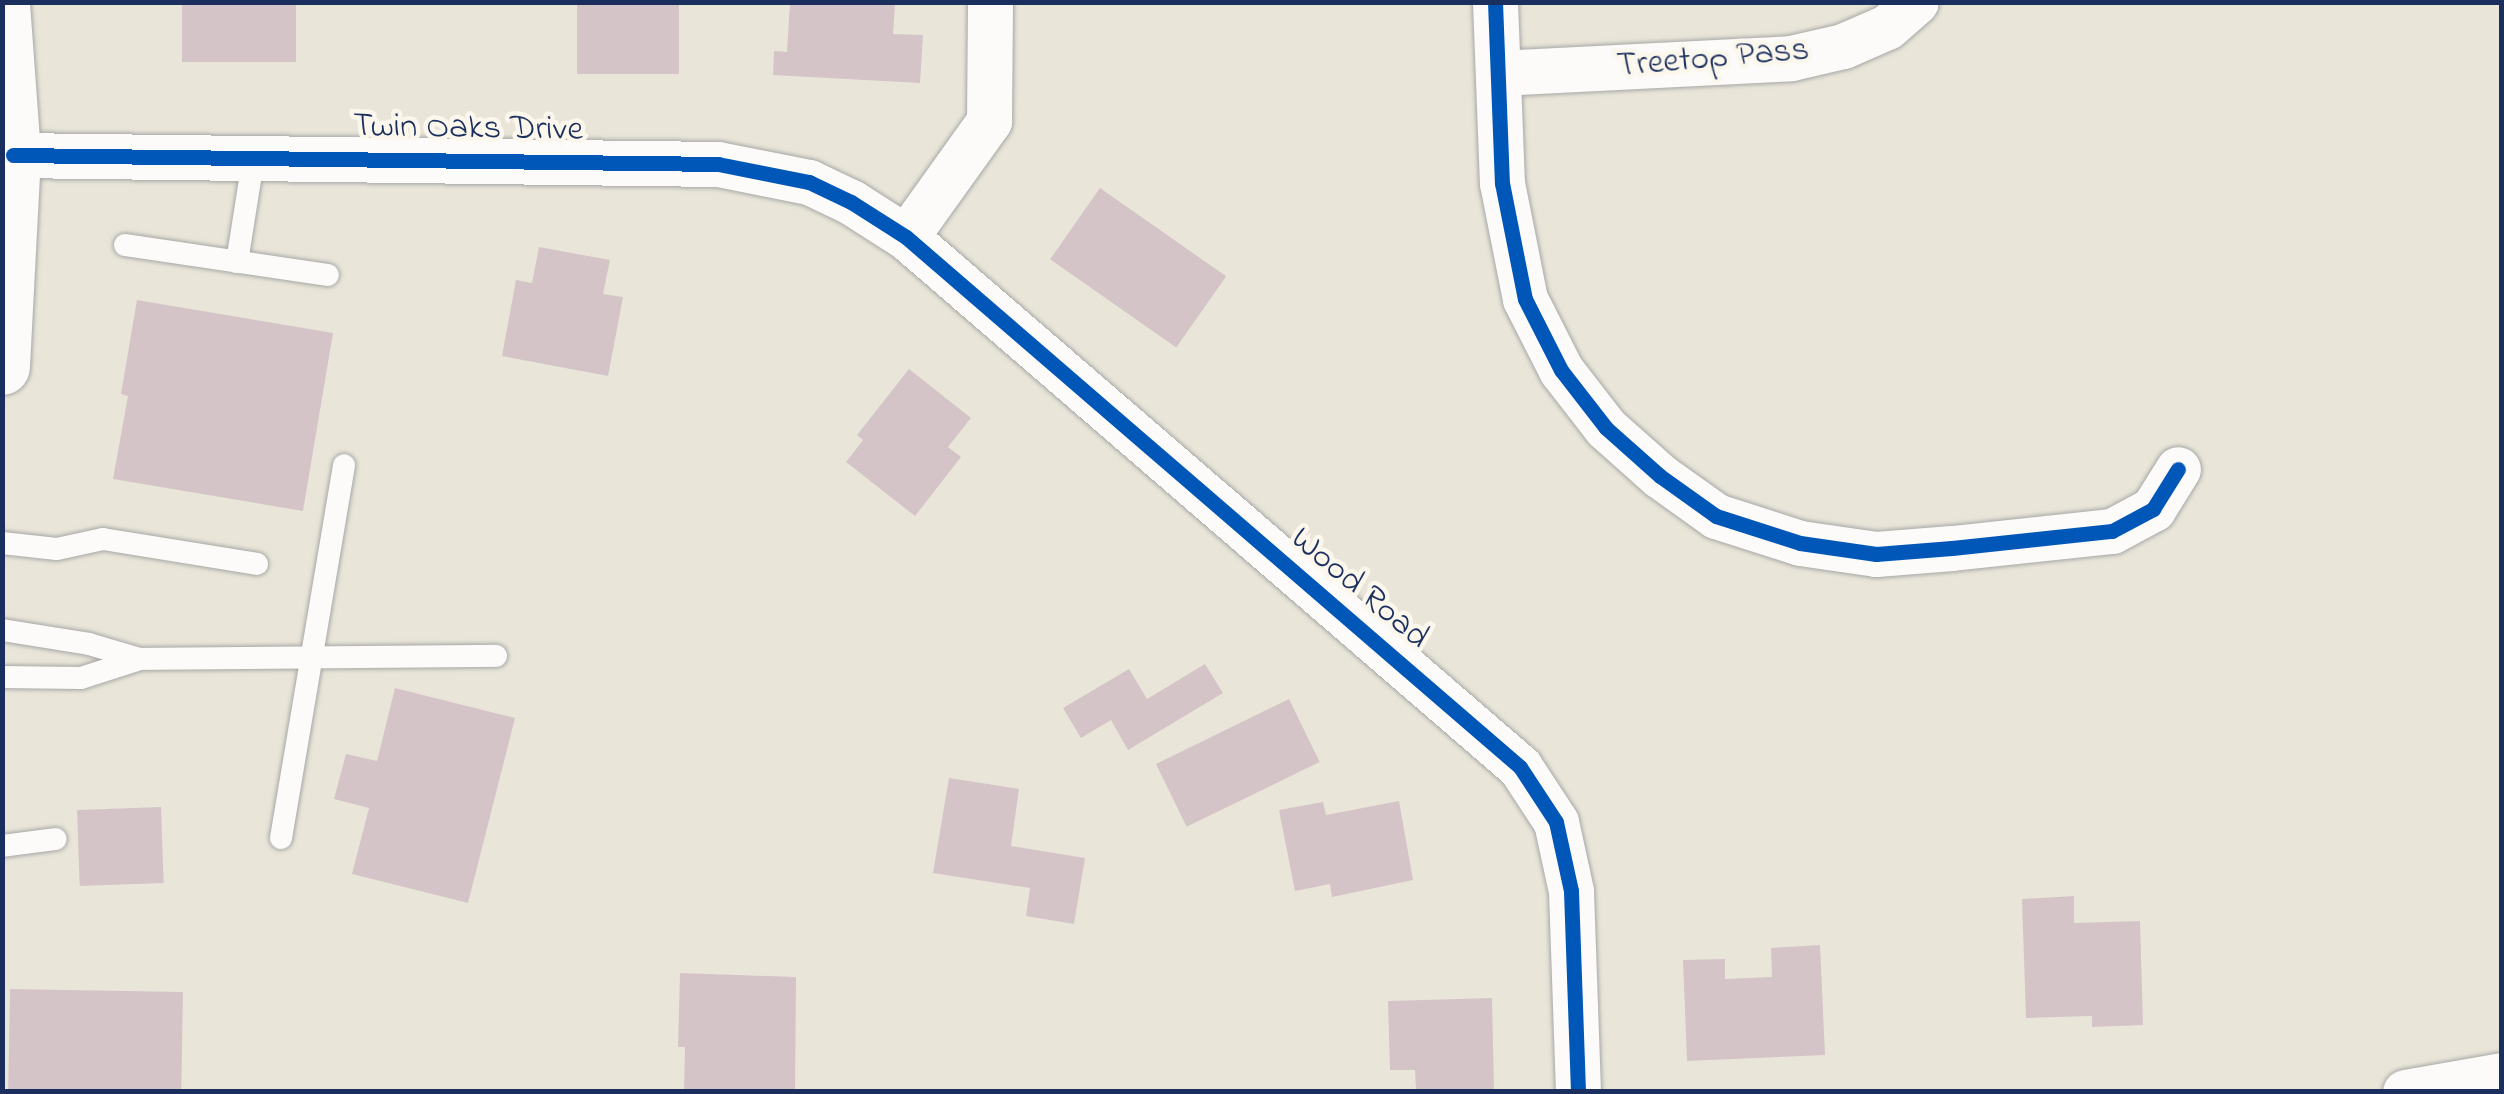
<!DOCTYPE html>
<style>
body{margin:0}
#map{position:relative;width:2504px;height:1094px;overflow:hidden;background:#e9e6d9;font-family:"Indie Flower",sans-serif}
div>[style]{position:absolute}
.building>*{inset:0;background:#d4c4c8;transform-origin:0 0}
.roads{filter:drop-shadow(0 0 2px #a7a7a6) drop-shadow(0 0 2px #a7a7a6)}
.service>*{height:22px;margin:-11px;padding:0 11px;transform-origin:11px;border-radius:11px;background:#fcfbf9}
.minor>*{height:45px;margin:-22.5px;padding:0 22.5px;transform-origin:22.5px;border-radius:22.5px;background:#fcfbf9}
.tertiary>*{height:55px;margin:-27.5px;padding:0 27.5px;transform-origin:27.5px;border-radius:27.5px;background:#fcfbf9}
.cycleway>*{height:15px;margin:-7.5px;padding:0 7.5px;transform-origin:7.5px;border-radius:7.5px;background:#0057b8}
span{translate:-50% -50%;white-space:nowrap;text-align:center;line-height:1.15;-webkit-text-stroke:9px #fbf7ec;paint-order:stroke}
.street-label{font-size:35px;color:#1b2f5e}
.frame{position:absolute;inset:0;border:5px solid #1b2f5e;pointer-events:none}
</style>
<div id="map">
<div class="building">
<div style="left:182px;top:2px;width:114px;height:60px"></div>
<div style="left:577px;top:2px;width:102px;height:72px"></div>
<div style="clip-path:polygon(790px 2px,895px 4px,893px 34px,923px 35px,920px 83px,773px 75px,774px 51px,787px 52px)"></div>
<div style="left:1100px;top:188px;width:154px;height:87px;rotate:35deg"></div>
<div style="clip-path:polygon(539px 247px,610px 260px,603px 294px,623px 297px,608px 376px,502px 356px,516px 280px,532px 283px)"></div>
<div style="clip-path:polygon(137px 300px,333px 333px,303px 511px,113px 479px,128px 396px,121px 394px)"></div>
<div style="clip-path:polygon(909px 369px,971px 418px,948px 447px,961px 457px,915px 516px,846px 462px,863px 440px,857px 435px)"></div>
<div style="clip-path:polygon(1205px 664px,1223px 693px,1128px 750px,1111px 720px,1081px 738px,1063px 708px,1129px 669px,1147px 699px)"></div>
<div style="clip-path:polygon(395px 688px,515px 718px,468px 903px,352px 874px,369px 808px,334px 799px,346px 754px,377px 761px)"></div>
<div style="left:1289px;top:699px;width:70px;height:148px;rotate:64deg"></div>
<div style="clip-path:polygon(949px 778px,1019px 789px,1011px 846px,1085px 858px,1074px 924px,1026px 916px,1030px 888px,933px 873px)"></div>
<div style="clip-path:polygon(1399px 801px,1413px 880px,1332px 897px,1330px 884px,1295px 891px,1279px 810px,1323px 802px,1326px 815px)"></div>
<div style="left:161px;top:807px;width:76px;height:84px;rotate:88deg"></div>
<div style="clip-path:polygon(2074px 896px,2074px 923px,2140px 921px,2143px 1025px,2092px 1027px,2092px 1016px,2026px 1018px,2022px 899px)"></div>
<div style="clip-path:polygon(1820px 945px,1825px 1055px,1687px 1061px,1683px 960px,1725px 959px,1725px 979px,1772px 977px,1771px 948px)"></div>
<div style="clip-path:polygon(680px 973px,796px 977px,795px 1092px,684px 1092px,685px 1047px,678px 1047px)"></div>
<div style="left:10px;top:989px;width:173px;height:103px;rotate:1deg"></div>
<div style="clip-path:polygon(1492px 998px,1494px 1092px,1416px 1092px,1415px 1070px,1390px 1070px,1388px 1001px)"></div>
</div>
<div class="roads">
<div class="service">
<div style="left:125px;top:245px;width:205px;rotate:8.4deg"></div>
<div style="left:237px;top:262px;width:108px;rotate:-81deg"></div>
<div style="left:2px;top:543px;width:55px;rotate:6.2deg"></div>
<div style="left:57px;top:549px;width:47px;rotate:-12.3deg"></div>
<div style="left:103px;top:539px;width:156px;rotate:9.2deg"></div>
<div style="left:2px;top:630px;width:88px;rotate:9.1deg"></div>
<div style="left:89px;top:644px;width:53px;rotate:16.4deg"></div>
<div style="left:140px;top:659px;width:62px;rotate:162.1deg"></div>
<div style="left:81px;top:678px;width:79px;rotate:-179.3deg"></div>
<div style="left:140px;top:659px;width:356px;rotate:-0.5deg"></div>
<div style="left:281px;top:838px;width:378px;rotate:-80.4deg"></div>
<div style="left:2px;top:846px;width:54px;rotate:-7.4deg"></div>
</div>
<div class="minor">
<div style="left:1495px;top:2px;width:181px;rotate:87.8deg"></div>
<div style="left:1502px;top:183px;width:118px;rotate:78.8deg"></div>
<div style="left:1525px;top:299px;width:80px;rotate:63.1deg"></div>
<div style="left:1561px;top:370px;width:73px;rotate:52.2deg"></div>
<div style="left:1606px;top:428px;width:72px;rotate:41.6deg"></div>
<div style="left:1660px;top:476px;width:69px;rotate:35.5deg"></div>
<div style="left:1716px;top:516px;width:88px;rotate:17.8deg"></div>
<div style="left:1800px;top:543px;width:77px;rotate:8.2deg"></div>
<div style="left:1876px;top:554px;width:76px;rotate:-4.5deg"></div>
<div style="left:1952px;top:548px;width:161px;rotate:-6.1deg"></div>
<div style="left:2112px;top:531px;width:47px;rotate:-28.2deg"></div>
<div style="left:2153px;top:509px;width:47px;rotate:-58deg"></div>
<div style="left:1498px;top:73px;width:293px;rotate:-2.9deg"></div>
<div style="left:1791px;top:58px;width:53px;rotate:-13deg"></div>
<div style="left:1843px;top:46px;width:48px;rotate:-23.4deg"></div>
<div style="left:1887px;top:27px;width:38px;rotate:-41deg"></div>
<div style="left:13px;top:155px;width:705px;rotate:0.73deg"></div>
<div style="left:718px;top:164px;width:93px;rotate:11.2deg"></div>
<div style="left:809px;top:182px;width:47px;rotate:25.5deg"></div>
<div style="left:851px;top:202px;width:65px;rotate:32.5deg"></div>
<div style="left:906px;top:237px;width:811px;rotate:40.8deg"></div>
<div style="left:1520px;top:767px;width:66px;rotate:56.8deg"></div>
<div style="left:1556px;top:822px;width:71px;rotate:77.7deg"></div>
<div style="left:1571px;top:891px;width:201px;rotate:88deg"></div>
<div style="left:906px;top:237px;width:143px;rotate:-54.4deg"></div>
<div style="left:989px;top:121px;width:119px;rotate:-89.5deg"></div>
<div style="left:2405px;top:1092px;width:98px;rotate:-9.9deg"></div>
</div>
<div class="tertiary">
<div style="left:2px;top:4px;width:151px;rotate:85.8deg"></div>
<div style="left:13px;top:155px;width:212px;rotate:93deg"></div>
</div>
</div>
<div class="cycleway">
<div style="left:1495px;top:2px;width:181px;rotate:87.8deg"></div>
<div style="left:1502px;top:183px;width:118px;rotate:78.8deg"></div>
<div style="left:1525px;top:299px;width:80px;rotate:63.1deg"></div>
<div style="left:1561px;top:370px;width:73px;rotate:52.2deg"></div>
<div style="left:1606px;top:428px;width:72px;rotate:41.6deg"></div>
<div style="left:1660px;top:476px;width:69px;rotate:35.5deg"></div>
<div style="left:1716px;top:516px;width:88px;rotate:17.8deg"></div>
<div style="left:1800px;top:543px;width:77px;rotate:8.2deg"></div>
<div style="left:1876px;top:554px;width:76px;rotate:-4.5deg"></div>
<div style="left:1952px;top:548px;width:161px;rotate:-6.1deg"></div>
<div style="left:2112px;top:531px;width:47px;rotate:-28.2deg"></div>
<div style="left:2153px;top:509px;width:47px;rotate:-58deg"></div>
<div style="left:13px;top:155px;width:705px;rotate:0.73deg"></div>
<div style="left:718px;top:164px;width:93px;rotate:11.2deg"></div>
<div style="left:809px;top:182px;width:47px;rotate:25.5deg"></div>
<div style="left:851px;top:202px;width:65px;rotate:32.5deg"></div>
<div style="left:906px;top:237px;width:811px;rotate:40.8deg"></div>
<div style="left:1520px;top:767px;width:66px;rotate:56.8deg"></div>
<div style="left:1556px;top:822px;width:71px;rotate:77.7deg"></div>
<div style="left:1571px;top:891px;width:201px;rotate:88deg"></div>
</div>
<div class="street-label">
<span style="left:1713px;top:59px;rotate:-5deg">Treetop Pass</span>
<span style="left:468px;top:129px;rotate:1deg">Twin Oaks Drive</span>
<span style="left:1359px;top:589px;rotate:40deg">Wood Road</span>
</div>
<div class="frame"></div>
</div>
